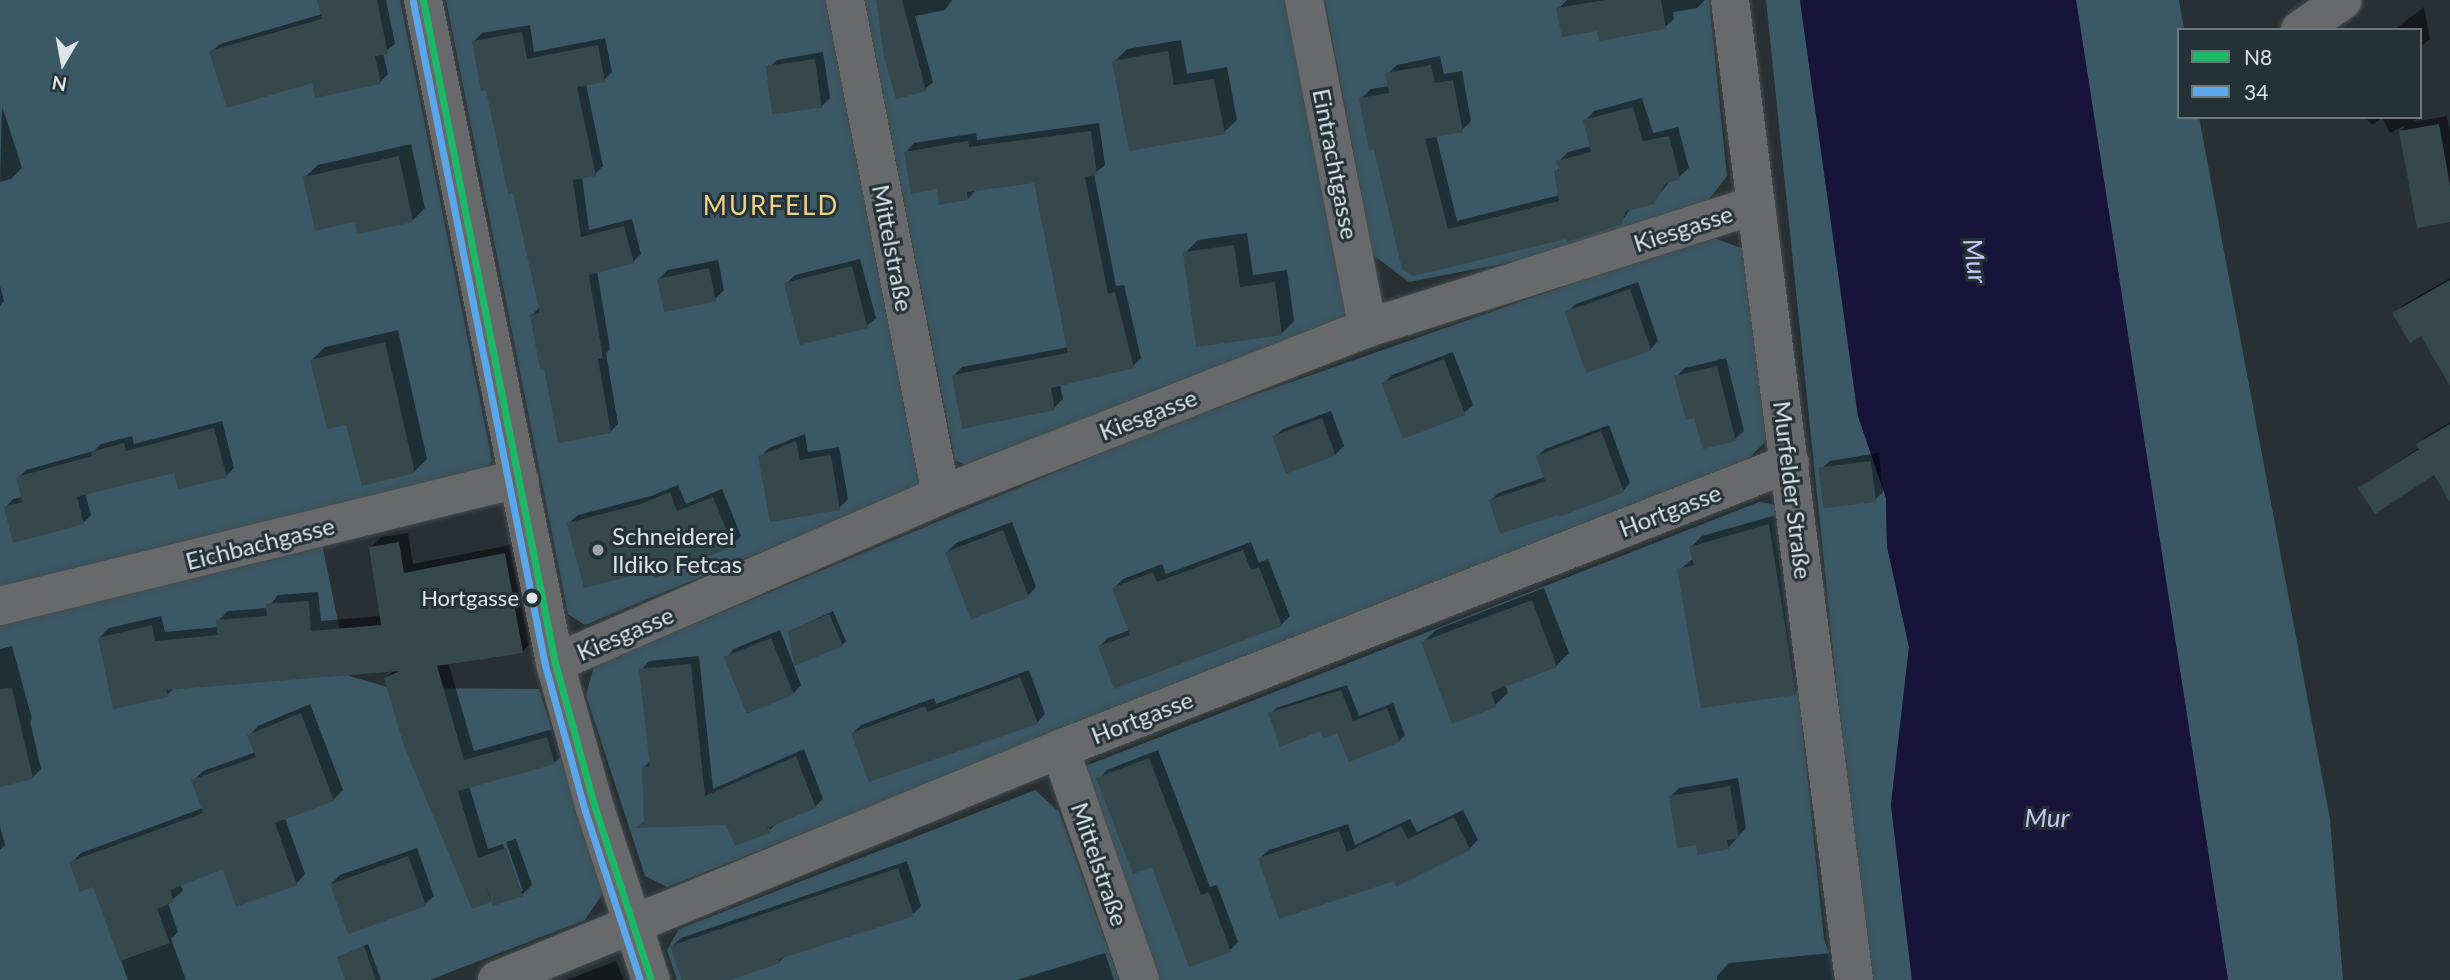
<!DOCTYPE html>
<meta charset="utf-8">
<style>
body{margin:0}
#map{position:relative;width:2450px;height:980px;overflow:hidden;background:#283033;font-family:Lato,sans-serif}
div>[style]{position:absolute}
.green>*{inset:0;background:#3a5865}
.water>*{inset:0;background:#181338}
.shadow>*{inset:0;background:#0007}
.building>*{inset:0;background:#35484b;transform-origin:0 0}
.roads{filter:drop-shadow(0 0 2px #464c4f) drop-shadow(0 0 2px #464c4f)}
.minor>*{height:38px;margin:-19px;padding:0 19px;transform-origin:19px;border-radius:19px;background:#67696b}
.bus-1>*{height:7px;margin:-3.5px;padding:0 3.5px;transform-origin:3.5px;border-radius:3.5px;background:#1ab867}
.bus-2>*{height:7px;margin:-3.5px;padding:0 3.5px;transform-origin:3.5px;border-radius:3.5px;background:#5aa8eb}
.dots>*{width:19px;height:19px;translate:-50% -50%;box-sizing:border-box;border:4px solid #243137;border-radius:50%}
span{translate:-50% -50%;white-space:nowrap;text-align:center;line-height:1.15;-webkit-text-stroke:6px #243137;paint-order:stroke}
.bus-label{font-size:22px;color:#dce4e8}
.right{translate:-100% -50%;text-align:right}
.street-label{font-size:24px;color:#dce4e8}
.poi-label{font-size:24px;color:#dce4e8}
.left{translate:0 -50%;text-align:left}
.neighbourhood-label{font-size:26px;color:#efd286;letter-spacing:2px}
.water-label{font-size:26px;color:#c7c8f5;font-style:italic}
.legend{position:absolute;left:2177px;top:28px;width:245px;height:91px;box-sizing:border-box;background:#243137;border:2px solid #6e797e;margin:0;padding:9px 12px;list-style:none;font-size:21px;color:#dce4e8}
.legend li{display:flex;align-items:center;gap:14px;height:35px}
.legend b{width:35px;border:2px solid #6e797e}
.north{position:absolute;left:28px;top:28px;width:70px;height:70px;-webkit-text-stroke:5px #243137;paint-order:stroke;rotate:190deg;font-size:19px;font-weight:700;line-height:28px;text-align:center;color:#dce4e8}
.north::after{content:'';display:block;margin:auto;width:24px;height:32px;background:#dce4e8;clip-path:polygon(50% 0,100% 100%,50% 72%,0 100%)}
</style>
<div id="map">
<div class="green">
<div style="clip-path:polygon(0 0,400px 0,492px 461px,479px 474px,0 592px)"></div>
<div style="clip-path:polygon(446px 0,830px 0,924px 484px,585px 625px,568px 614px)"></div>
<div style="clip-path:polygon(864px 0,1291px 0,1349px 310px,1335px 331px,972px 469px,955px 460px)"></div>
<div style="clip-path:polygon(1325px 0,1709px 0,1727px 176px,1707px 202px,1573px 250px,1409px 282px,1373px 255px)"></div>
<div style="clip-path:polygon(1766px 0,1800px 0,1858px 416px,1886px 498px,1887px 546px,1909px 647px,1891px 805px,1912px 980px,1867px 980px)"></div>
<div style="clip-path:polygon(2076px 0,2179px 0,2184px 30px,2179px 30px,2179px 117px,2199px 117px,2330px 819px,2343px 980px,2228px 980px)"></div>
<div style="clip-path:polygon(1708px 236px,1744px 249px,1767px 440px,1742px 465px,667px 887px,645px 876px,586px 695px,594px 666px,1163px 427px)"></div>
<div style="clip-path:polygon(1759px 502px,1778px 505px,1804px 698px,1801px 716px,1824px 939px,1832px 961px,1834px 980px,1153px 980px,1078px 769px)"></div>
<div style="clip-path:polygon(321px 539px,349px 676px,391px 688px,539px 689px,603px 893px,585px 920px,430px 980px,0 980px,0 614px)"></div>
<div style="clip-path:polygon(1035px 790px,1059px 812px,1119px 980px,677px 980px,667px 950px,679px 929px)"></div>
</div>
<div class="water">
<div style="clip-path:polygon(1800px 0,2076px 0,2228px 980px,1912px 980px,1891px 805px,1909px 647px,1887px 546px,1886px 498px,1858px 416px)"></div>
</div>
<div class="shadow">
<div style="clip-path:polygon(319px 0,386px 0,395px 44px,383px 53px,388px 74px,380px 82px,313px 81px,211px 52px,220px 44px,322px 14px)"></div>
<div style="clip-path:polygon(877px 0,952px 0,945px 10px,915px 16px,933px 82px,925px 89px)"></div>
<div style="clip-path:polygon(1567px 0,1705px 0,1697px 8px,1673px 12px,1674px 19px,1665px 27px,1598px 29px,1558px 9px)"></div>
<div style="clip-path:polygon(2424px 7px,2430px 39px,2420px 47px,2420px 30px,2394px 30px)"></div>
<div style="clip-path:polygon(530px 25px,534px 52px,605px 38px,612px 72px,604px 80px,586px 84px,603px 166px,595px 174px,582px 177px,589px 230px,632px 219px,641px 254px,633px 262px,597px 271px,610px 349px,606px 353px,618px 424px,610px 432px,546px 366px,532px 315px,540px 307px,515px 191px,474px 41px,482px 33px)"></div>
<div style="clip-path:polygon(1181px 40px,1187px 74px,1227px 67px,1237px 120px,1224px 132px,1114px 62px,1127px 49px)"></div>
<div style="clip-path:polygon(823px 52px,830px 98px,821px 107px,768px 69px,777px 60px)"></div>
<div style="clip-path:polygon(1440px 56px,1444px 74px,1462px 71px,1471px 121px,1462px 130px,1436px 135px,1457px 221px,1560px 195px,1556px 172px,1560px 167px,1558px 162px,1568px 152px,1591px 146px,1585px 121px,1594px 111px,1642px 98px,1653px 133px,1678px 127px,1689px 168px,1679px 177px,1670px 181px,1653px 202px,1632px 207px,1620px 223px,1413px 274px,1361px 99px,1371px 89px,1389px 86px,1387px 74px,1397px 65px)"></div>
<div style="clip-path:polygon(2px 106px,22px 168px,11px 179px,0 182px)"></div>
<div style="clip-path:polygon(2447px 116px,2450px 132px,2450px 220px,2401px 131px,2406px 125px,2390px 133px,2382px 118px,2372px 125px,2365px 117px,2418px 117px,2413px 122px)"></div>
<div style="clip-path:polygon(1099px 123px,1105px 165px,1094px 174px,1116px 286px,1124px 285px,1141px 358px,1133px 366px,1060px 384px,1063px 399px,1054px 408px,953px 376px,962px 367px,1069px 347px,1036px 181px,977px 189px,968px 199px,938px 187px,906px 152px,914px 143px,976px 133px,977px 140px)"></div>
<div style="clip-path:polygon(411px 144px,425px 208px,412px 221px,356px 220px,305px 177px,318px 165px)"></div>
<div style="clip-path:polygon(1247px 233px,1253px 275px,1287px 270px,1294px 321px,1281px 334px,1185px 253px,1198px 240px)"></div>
<div style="clip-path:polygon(860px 259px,876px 318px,867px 326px,786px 284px,795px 275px)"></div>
<div style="clip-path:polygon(718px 260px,724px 290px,715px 299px,659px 279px,668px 270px)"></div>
<div style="clip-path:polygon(2450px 278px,2450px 364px,2422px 334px,2395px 314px,2403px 305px)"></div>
<div style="clip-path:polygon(1638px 282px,1658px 341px,1650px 350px,1567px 312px,1576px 304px)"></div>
<div style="clip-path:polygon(0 286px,4px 301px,0 306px)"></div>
<div style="clip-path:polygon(398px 330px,427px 459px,414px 472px,312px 360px,325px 347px)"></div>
<div style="clip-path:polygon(1453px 352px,1473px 405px,1464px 413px,1383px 384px,1392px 375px)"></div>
<div style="clip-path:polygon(1726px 358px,1744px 431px,1735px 439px,1676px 377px,1685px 368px)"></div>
<div style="clip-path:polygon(1331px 411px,1344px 446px,1335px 455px,1274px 437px,1283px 429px)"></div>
<div style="clip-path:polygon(222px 421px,234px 468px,226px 476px,175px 471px,85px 493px,91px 515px,83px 523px,6px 507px,13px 499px,23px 497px,18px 478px,26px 470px,94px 451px,101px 444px,132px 436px,134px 444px)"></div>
<div style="clip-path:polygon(2450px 422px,2450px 473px,2435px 473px,2360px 488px,2420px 447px,2418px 445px,2425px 437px)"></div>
<div style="clip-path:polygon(1609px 425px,1630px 483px,1623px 491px,1491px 500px,1498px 493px,1545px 477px,1538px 456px,1545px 449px)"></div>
<div style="clip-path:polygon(805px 434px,808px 452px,839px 447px,848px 499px,839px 508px,760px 457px,769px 448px)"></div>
<div style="clip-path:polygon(1879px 453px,1883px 492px,1875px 500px,1821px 469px,1830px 461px)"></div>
<div style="clip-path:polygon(678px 485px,686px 504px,722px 489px,741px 536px,732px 545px,686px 560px,680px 566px,652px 569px,569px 523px,578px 515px,651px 496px)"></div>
<div style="clip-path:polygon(1780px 514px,1806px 682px,1795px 693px,1679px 570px,1694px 558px,1691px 547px,1702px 536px)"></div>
<div style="clip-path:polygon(1012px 522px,1036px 587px,1028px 596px,947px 552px,956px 543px)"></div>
<div style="clip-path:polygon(408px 533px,413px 564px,515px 544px,532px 642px,522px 652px,448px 662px,474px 751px,557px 728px,564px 753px,554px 763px,469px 786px,488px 849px,503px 844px,519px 891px,523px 891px,506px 842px,516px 839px,532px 885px,522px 895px,490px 900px,386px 678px,394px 670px,174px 688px,167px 695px,99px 638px,109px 628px,161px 616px,165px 632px,218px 627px,218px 621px,228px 611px,268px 608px,278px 595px,318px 592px,321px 621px,381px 616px,371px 547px,381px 537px)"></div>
<div style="clip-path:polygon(1251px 542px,1259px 563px,1268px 559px,1290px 616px,1281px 625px,1100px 646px,1108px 638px,1130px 630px,1114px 588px,1123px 579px,1162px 564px,1166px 574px)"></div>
<div style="clip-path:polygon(1544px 588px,1569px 653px,1556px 666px,1505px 685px,1508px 693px,1495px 705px,1423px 642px,1436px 630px)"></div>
<div style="clip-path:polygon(833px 611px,846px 641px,842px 645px,790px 631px)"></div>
<div style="clip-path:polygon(780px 630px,801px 685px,793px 694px,726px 658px,734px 649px)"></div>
<div style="clip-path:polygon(12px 646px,32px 719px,30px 721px,41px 769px,32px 778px,0 785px,0 649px)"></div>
<div style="clip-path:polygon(699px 656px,713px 789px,804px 749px,823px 799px,815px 807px,777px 823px,770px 830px,764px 820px,769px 831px,727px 823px,639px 826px,646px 820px,644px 767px,651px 760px,641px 670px,649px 661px)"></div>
<div style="clip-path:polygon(1029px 670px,1045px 714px,1037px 723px,853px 733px,861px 725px,934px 698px,936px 704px)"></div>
<div style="clip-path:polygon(1347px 685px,1359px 716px,1393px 703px,1405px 735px,1399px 741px,1338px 731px,1270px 714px,1276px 708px)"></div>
<div style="clip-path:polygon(310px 704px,343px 790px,333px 800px,285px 818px,305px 874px,296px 884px,224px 867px,180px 884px,183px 891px,168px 903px,178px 932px,171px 939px,186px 980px,128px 980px,94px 885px,71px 863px,81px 853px,203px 808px,193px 781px,203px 771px,256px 752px,249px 736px,258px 726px)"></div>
<div style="clip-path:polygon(1158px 750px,1210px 887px,1217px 885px,1238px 942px,1230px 950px,1153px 865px,1098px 779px,1107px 770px)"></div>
<div style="clip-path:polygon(1738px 778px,1746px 828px,1728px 848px,1698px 843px,1671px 796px,1679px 788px)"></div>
<div style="clip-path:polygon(1463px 810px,1478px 840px,1469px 849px,1260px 858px,1269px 850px,1348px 824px,1355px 845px,1410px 819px,1417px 832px)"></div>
<div style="clip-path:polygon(0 826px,5px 845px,0 850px)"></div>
<div style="clip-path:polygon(417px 848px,434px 896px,425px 904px,331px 884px,340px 875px)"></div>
<div style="clip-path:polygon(907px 861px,921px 906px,913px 914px,785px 956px,779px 962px,725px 980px,684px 980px,672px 946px,681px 938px)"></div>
<div style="clip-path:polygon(368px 944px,381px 980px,347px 980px,339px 957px)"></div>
<div style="clip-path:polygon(1841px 952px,1844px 980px,1717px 980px,1717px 976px,1729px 963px)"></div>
<div style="clip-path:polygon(1105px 953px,1114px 980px,1017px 980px)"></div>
<div style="clip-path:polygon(616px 961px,624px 980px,567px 980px)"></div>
</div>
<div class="building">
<div style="clip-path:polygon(317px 0,377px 0,388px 54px,375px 56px,381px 84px,315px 98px,312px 83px,227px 108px,209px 51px,322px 19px)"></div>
<div style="clip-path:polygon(876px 0,902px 0,926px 91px,896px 99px,884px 56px)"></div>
<div style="clip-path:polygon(1605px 0,1661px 0,1666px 29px,1599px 41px,1597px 31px,1562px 37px,1556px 8px)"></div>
<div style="clip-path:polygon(522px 32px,527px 59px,598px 45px,605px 82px,577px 87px,596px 176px,573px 180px,581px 237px,624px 226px,634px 263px,589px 275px,603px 358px,598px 359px,611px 433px,558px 443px,544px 368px,540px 369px,530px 315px,540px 313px,513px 193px,508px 194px,486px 90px,481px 91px,472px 41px)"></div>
<div style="clip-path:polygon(1168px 51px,1174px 85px,1214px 79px,1225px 134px,1129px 151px,1112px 61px)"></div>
<div style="left:815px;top:59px;width:49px;height:50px;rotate:82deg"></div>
<div style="clip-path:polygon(1431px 65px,1435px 83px,1453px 80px,1463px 132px,1425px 139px,1448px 229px,1559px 201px,1554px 171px,1559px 170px,1556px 161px,1591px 152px,1583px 120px,1633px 107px,1643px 141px,1669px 136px,1680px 179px,1665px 184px,1654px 204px,1626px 211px,1621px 225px,1567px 242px,1566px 239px,1413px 276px,1402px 269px,1374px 149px,1369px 150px,1359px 98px,1389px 93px,1385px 73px)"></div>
<div style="clip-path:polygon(2439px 124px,2450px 185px,2450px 222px,2417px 228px,2399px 131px)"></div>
<div style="clip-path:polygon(1091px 131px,1097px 175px,1085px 177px,1108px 294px,1115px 292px,1134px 368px,1051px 388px,1055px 410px,962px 429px,952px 375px,1068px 353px,1034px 183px,967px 192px,968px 200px,939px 205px,937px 189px,911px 194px,904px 152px,968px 141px,969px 147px)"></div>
<div style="clip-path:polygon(399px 156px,413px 222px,357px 234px,355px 222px,315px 231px,303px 177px)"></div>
<div style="clip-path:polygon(1234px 245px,1240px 287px,1275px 282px,1282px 335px,1196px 347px,1183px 252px)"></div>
<div style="left:852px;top:266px;width:64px;height:70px;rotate:76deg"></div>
<div style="left:709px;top:268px;width:34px;height:53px;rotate:78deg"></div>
<div style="clip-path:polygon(2450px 280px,2450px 386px,2421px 336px,2410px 343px,2392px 313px)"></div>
<div style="left:1630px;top:289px;width:65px;height:69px;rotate:71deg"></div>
<div style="clip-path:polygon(385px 342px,415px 473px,362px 486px,346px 425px,327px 429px,310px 360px)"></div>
<div style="left:1444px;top:359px;width:60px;height:67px;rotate:69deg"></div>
<div style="clip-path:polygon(1717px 366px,1736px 441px,1703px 449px,1694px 418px,1686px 420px,1674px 376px)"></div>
<div style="left:1322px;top:418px;width:40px;height:53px;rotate:70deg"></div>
<div style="clip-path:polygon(2450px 424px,2450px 502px,2434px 475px,2375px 514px,2358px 488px,2419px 449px,2416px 444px)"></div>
<div style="clip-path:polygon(214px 428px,227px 478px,178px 489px,174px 473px,77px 497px,84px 524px,13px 543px,4px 507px,22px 502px,16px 477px,92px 456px,91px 452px,124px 443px,126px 451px)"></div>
<div style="clip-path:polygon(1601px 431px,1624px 492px,1559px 517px,1558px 515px,1500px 534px,1489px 500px,1545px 481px,1536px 456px)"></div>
<div style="clip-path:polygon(796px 441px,800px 460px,831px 455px,840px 510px,770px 522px,758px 456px)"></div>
<div style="left:1871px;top:461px;width:41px;height:53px;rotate:83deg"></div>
<div style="clip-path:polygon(670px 492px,677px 511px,713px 497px,733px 546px,686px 566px,679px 549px,681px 568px,655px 578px,651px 571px,584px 588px,567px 523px,641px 504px)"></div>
<div style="clip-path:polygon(1769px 524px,1796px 695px,1701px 708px,1677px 569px,1694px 565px,1689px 547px)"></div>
<div style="left:1003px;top:530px;width:72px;height:62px;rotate:69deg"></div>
<div style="clip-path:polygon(399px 542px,404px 573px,505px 553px,523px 653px,437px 666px,464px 760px,547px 737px,555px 764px,458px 791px,478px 858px,506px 848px,523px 896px,493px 906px,486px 885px,491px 902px,472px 909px,404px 746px,384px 678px,400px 671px,166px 690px,168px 697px,113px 709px,98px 638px,152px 625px,155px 641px,218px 635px,216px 620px,267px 616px,266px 604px,309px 601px,311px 631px,381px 625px,369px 547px)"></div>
<div style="clip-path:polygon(1243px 550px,1251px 570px,1259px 567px,1282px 626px,1114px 689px,1098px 646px,1130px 635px,1112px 588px,1153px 572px,1157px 582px)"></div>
<div style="clip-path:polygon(1532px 600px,1557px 667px,1491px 692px,1496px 707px,1452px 724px,1421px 642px)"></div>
<div style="clip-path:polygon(829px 614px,843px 646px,794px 666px,788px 631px)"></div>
<div style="left:771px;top:638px;width:61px;height:51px;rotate:68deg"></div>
<div style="clip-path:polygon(691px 664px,705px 796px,796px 756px,816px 808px,767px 828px,770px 833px,735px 846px,726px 825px,635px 828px,644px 822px,642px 767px,650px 766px,639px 669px)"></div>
<div style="clip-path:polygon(1020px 677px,1038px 724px,869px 782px,851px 733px,925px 706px,927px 712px)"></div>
<div style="clip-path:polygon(12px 688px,33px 779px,0 787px,0 689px)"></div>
<div style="clip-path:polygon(1341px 690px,1353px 721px,1387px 708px,1400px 742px,1349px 762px,1337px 733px,1323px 739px,1321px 731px,1280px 747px,1268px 713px)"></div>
<div style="clip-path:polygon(301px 713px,334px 801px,275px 823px,297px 885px,236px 907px,223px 869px,170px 890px,174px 902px,157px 909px,170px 943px,120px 961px,93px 887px,80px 892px,69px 862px,203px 813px,191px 780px,256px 757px,247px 735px)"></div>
<div style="clip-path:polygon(1149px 758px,1201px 895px,1209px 892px,1231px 952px,1189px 967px,1152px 867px,1133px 874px,1096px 778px)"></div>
<div style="clip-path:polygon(1730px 786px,1739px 838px,1727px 840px,1729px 849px,1698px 855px,1696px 845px,1677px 848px,1669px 796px)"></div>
<div style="clip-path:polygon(1454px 817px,1470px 850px,1396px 887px,1394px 881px,1279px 919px,1258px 858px,1339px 831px,1347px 852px,1401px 826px,1408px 839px)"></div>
<div style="left:408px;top:856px;width:53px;height:83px;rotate:70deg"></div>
<div style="clip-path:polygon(898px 868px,914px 916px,779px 959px,780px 963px,731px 980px,682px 980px,670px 946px)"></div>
<div style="clip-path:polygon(364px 946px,376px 980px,345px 980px,337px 957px)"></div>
</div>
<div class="roads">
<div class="minor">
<div style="left:423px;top:0;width:676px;rotate:78.74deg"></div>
<div style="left:555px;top:663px;width:150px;rotate:74.6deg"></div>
<div style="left:595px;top:808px;width:181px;rotate:72deg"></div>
<div style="left:845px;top:0;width:504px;rotate:79.02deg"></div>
<div style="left:1304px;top:0;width:334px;rotate:79deg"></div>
<div style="left:1730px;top:0;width:988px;rotate:82.79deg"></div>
<div style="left:2300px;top:30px;width:52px;rotate:-34.9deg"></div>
<div style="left:0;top:606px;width:512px;rotate:-13.79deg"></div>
<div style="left:497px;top:484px;width:23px;rotate:-7deg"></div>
<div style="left:555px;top:663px;width:421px;rotate:-23.5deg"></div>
<div style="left:941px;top:495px;width:458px;rotate:-21.4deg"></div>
<div style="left:1368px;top:328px;width:407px;rotate:-17.6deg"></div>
<div style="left:1060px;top:749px;width:244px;rotate:70.9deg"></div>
<div style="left:497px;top:980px;width:609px;rotate:-22.31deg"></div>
<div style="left:1060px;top:749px;width:784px;rotate:-21.39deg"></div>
</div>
</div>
<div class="bus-1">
<div style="left:423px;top:0;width:676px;rotate:78.74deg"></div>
<div style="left:555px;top:663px;width:150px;rotate:74.6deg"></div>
<div style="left:595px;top:808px;width:181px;rotate:72deg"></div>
</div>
<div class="bus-2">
<div style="left:413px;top:2px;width:676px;rotate:78.74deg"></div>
<div style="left:545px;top:665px;width:151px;rotate:74.7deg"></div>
<div style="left:585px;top:811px;width:178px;rotate:72deg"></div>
</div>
<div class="dots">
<div style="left:598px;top:550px;background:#9da5a9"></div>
<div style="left:532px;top:598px;background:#dce4e8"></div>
</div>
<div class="bus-label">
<span class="right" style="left:519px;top:598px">Hortgasse</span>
</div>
<div class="street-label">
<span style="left:1336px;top:164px;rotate:79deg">Eintrachtgasse</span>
<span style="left:1683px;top:228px;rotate:-18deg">Kiesgasse</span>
<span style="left:893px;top:248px;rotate:79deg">Mittelstraße</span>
<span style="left:1148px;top:414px;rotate:-21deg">Kiesgasse</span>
<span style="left:1793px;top:490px;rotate:83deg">Murfelder Straße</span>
<span style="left:1670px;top:510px;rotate:-21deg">Hortgasse</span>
<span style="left:260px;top:543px;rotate:-14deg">Eichbachgasse</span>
<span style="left:625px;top:633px;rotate:-23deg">Kiesgasse</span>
<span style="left:1142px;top:717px;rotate:-21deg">Hortgasse</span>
<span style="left:1100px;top:864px;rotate:71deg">Mittelstraße</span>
</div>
<div class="poi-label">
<span class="left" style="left:612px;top:550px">Schneiderei<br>Ildiko Fetcas</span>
</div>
<div class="neighbourhood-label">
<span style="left:771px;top:206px">MURFELD</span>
</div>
<div class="water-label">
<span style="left:1975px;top:261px;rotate:82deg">Mur</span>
<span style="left:2047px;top:818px">Mur</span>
</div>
<ul class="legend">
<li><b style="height:9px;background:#1ab867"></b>N8</li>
<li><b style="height:9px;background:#5aa8eb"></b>34</li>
</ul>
<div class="north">N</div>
</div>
